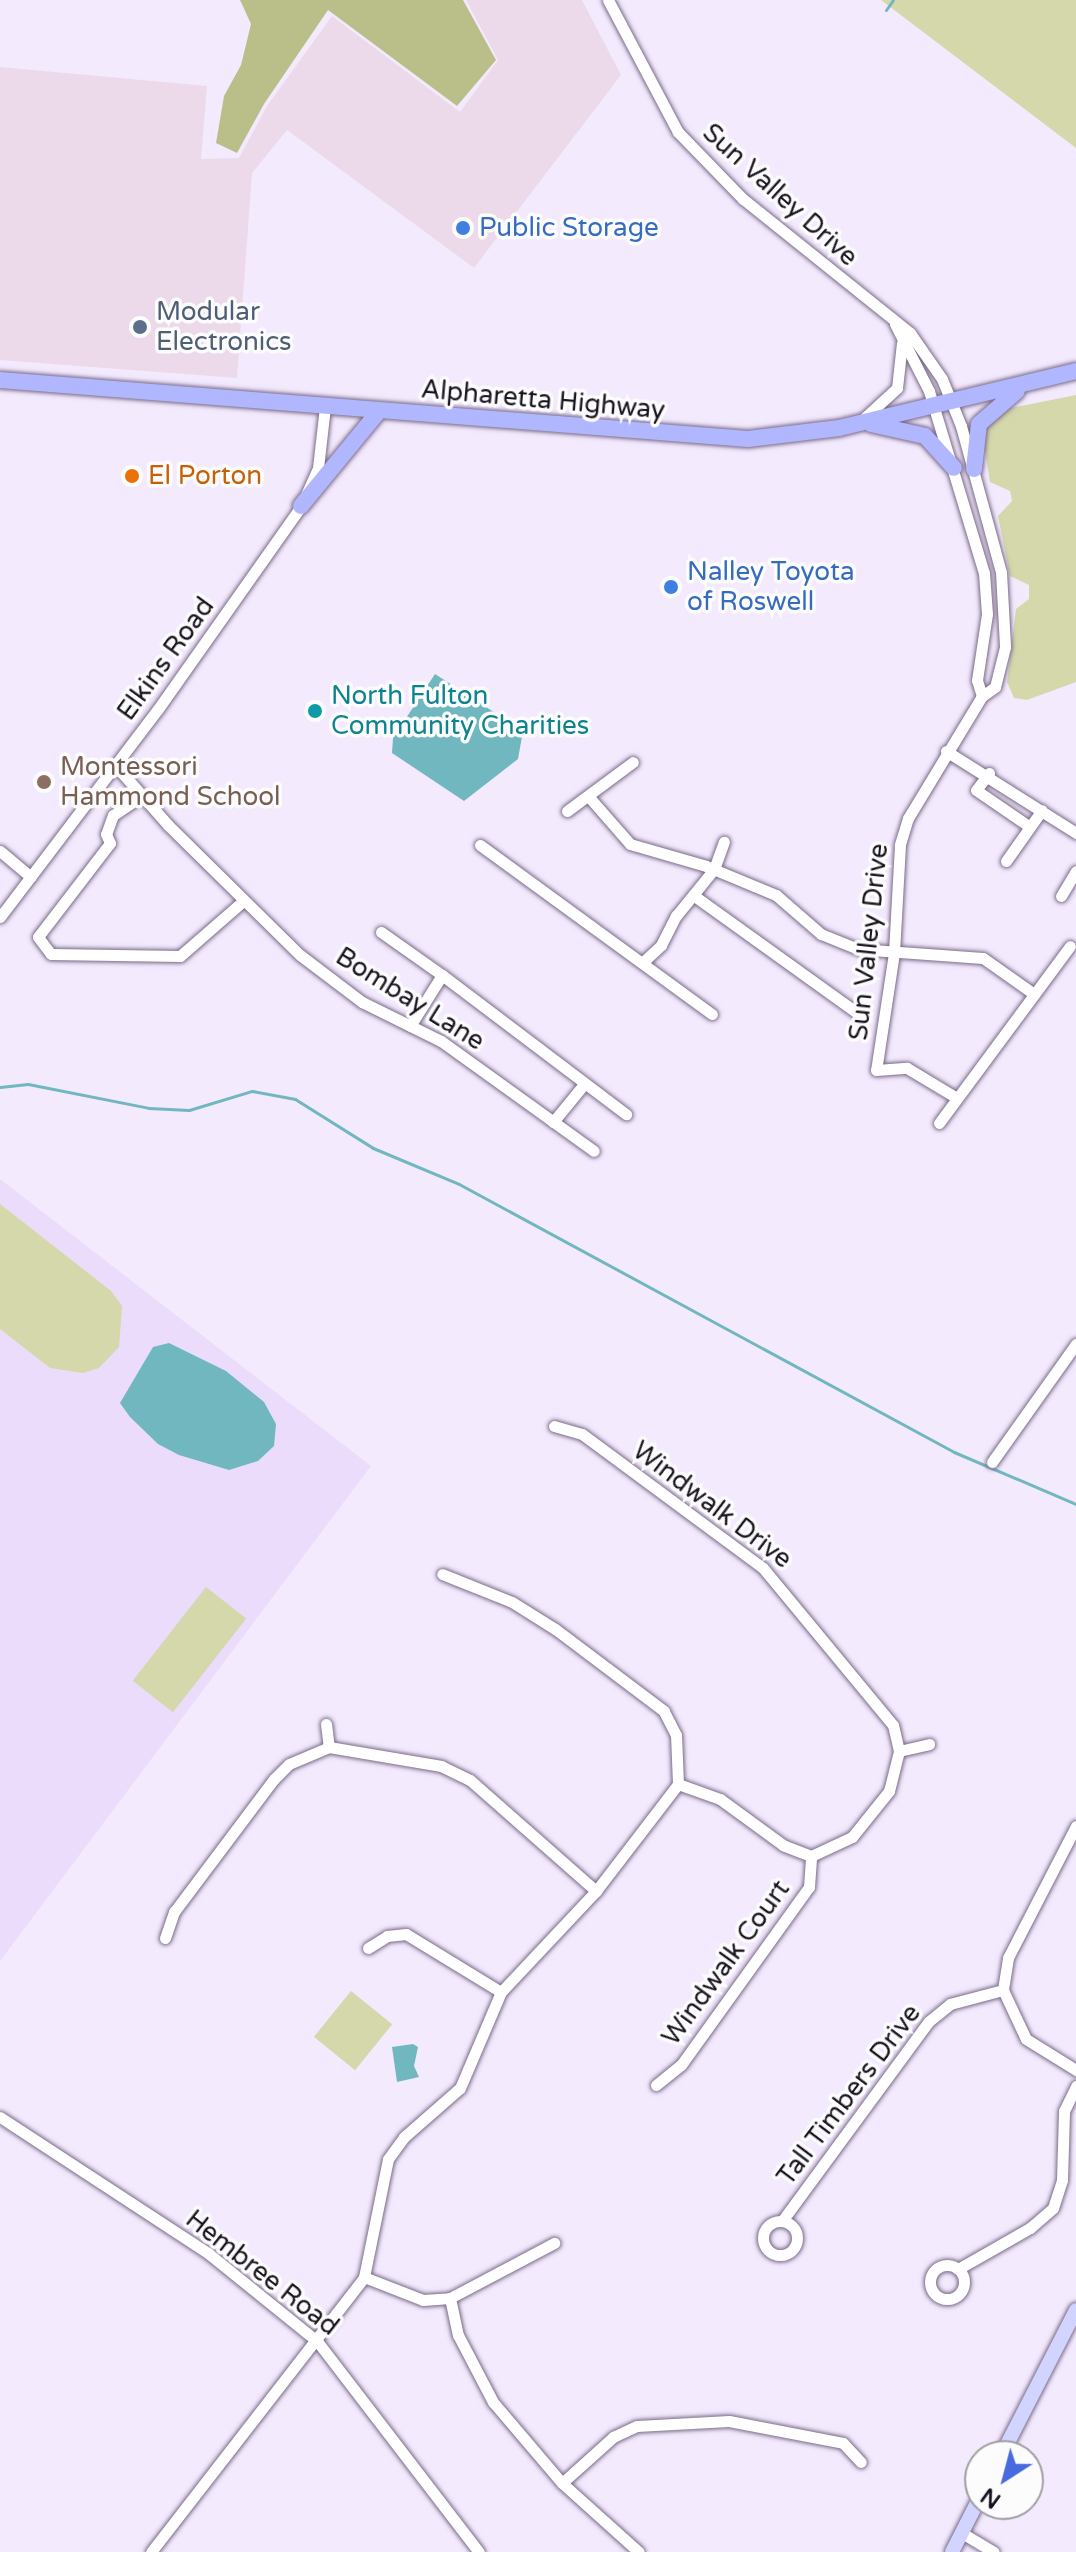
<!DOCTYPE html>
<style>
body{margin:0}
#map{position:relative;width:1076px;height:2552px;overflow:hidden;background:#f4eafe;font-family:"Varela Round",sans-serif}
div>[style]{position:absolute}
.commercial>*{inset:0;background:#ecdaeb}
.built>*{inset:0;background:#ebdcfb}
.green>*{inset:0;background:#d4d8aa;transform-origin:0 0}
.forest>*{inset:0;background:#babf8a}
.water>*{inset:0;background:#71b7c0}
.stream>*{height:3px;margin:-1.5px;padding:0 1.5px;transform-origin:1.5px;border-radius:1.5px;background:#71b7c0}
.roads{filter:drop-shadow(0 0 2px #796b88) drop-shadow(0 0 2px #796b88)}
.minor>*{height:11px;margin:-5.5px;padding:0 5.5px;transform-origin:5.5px;border-radius:5.5px;background:#fff}
.minor>.ring{margin:-5.5px;padding:0;box-sizing:content-box;background:none;border:11px solid #fff;border-radius:50%}
.major>*{height:14px;margin:-7px;padding:0 7px;transform-origin:7px;border-radius:7px;background:#d0d4fe}
.highway>*{height:16px;margin:-8px;padding:0 8px;transform-origin:8px;border-radius:8px;background:#b1b7fe}
.dots>*{width:22px;height:22px;translate:-50% -50%;box-sizing:border-box;border:4px solid #fcfcfc;border-radius:50%}
span{translate:-50% -50%;white-space:nowrap;text-align:center;line-height:1.15;-webkit-text-stroke:7px #fcfcfc;paint-order:stroke}
.street-label{font-size:26px;color:#19131f}
.shop-label{font-size:26px;color:#366cbe}
.left{translate:0 -50%;text-align:left}
.service-label{font-size:26px;color:#4e5e75}
.food-label{font-size:26px;color:#c56008}
.culture-label{font-size:26px;color:#0d838f}
.education-label{font-size:26px;color:#785e54}
.north{position:absolute;left:964px;top:2440px;width:80px;height:80px;box-sizing:border-box;background:#fcfcfc;border:2px solid #a19fa4;border-radius:50%;rotate:216deg;font-size:22px;font-weight:700;line-height:32px;text-align:center;color:#19131f}
.north::after{content:'';display:block;margin:auto;width:28px;height:36px;background:#496ade;clip-path:polygon(50% 0,100% 100%,50% 72%,0 100%)}
</style>
<div id="map">
<div class="commercial">
<div style="clip-path:polygon(466px 0,582px 0,621px 75px,474px 268px,287px 130px,252px 173px,237px 378px,0 360px,0 67px,207px 86px,201px 159px,239px 158px,267px 106px,332px 16px,460px 112px,498px 60px)"></div>
</div>
<div class="built">
<div style="clip-path:polygon(0 1179px,371px 1466px,0 1961px)"></div>
</div>
<div class="green">
<div style="clip-path:polygon(881px 0,1076px 0,1076px 148px)"></div>
<div style="clip-path:polygon(1076px 395px,1076px 682px,1027px 700px,1014px 698px,1007px 682px,1016px 609px,1029px 599px,1029px 585px,1010px 576px,998px 516px,1012px 501px,1010px 491px,990px 482px,982px 433px,996px 411px)"></div>
<div style="clip-path:polygon(0 1204px,111px 1291px,122px 1306px,119px 1347px,99px 1368px,83px 1373px,50px 1368px,0 1329px)"></div>
<div style="left:206px;top:1587px;width:51px;height:119px;rotate:38deg"></div>
<div style="left:351px;top:1991px;width:53px;height:59px;rotate:39deg"></div>
</div>
<div class="forest">
<div style="clip-path:polygon(240px 0,463px 0,496px 60px,457px 106px,328px 10px,264px 104px,237px 153px,216px 143px,224px 96px,241px 65px,251px 24px)"></div>
</div>
<div class="water">
<div style="clip-path:polygon(435px 674px,523px 731px,518px 759px,464px 801px,392px 753px,393px 738px)"></div>
<div style="clip-path:polygon(169px 1343px,226px 1371px,264px 1402px,276px 1424px,274px 1446px,258px 1461px,229px 1470px,179px 1455px,158px 1444px,130px 1417px,120px 1403px,153px 1347px)"></div>
<div style="clip-path:polygon(413px 2044px,418px 2047px,414px 2066px,419px 2077px,397px 2082px,392px 2047px)"></div>
</div>
<div class="stream">
<div style="left:886px;top:10px;width:12px;rotate:-55deg"></div>
<div style="left:0;top:1087px;width:28px;rotate:-6deg"></div>
<div style="left:28px;top:1084px;width:123px;rotate:11.2deg"></div>
<div style="left:149px;top:1108px;width:40px;rotate:2.9deg"></div>
<div style="left:189px;top:1110px;width:66px;rotate:-16.8deg"></div>
<div style="left:252px;top:1091px;width:44px;rotate:10.5deg"></div>
<div style="left:295px;top:1099px;width:92px;rotate:32.1deg"></div>
<div style="left:373px;top:1148px;width:93px;rotate:22.7deg"></div>
<div style="left:459px;top:1184px;width:563px;rotate:28.43deg"></div>
<div style="left:954px;top:1452px;width:133px;rotate:23.1deg"></div>
</div>
<div class="roads">
<div class="minor">
<div style="left:608px;top:0;width:149px;rotate:62.1deg"></div>
<div style="left:678px;top:132px;width:93px;rotate:45.9deg"></div>
<div style="left:743px;top:199px;width:214px;rotate:38.7deg"></div>
<div style="left:910px;top:333px;width:56px;rotate:55.2deg"></div>
<div style="left:942px;top:379px;width:51px;rotate:68deg"></div>
<div style="left:961px;top:426px;width:151px;rotate:74.7deg"></div>
<div style="left:1001px;top:572px;width:75px;rotate:86.9deg"></div>
<div style="left:1005px;top:647px;width:41px;rotate:104deg"></div>
<div style="left:995px;top:687px;width:16px;rotate:145deg"></div>
<div style="left:982px;top:696px;width:143px;rotate:121.2deg"></div>
<div style="left:908px;top:818px;width:28px;rotate:107deg"></div>
<div style="left:900px;top:845px;width:108px;rotate:93.2deg"></div>
<div style="left:894px;top:953px;width:118px;rotate:98.7deg"></div>
<div style="left:876px;top:1070px;width:31px;rotate:-4deg"></div>
<div style="left:907px;top:1068px;width:58px;rotate:31deg"></div>
<div style="left:895px;top:324px;width:75px;rotate:63.1deg"></div>
<div style="left:929px;top:391px;width:190px;rotate:73.2deg"></div>
<div style="left:984px;top:573px;width:41px;rotate:85.8deg"></div>
<div style="left:987px;top:614px;width:67px;rotate:98.6deg"></div>
<div style="left:977px;top:680px;width:17px;rotate:73deg"></div>
<div style="left:861px;top:421px;width:49px;rotate:-42.5deg"></div>
<div style="left:897px;top:388px;width:45px;rotate:-83.7deg"></div>
<div style="left:946px;top:751px;width:154px;rotate:32.2deg"></div>
<div style="left:116px;top:766px;width:79px;rotate:48.6deg"></div>
<div style="left:168px;top:825px;width:185px;rotate:44.6deg"></div>
<div style="left:300px;top:955px;width:78px;rotate:37.2deg"></div>
<div style="left:362px;top:1002px;width:88px;rotate:26.3deg"></div>
<div style="left:441px;top:1041px;width:188px;rotate:35.7deg"></div>
<div style="left:989px;top:773px;width:21px;rotate:127deg"></div>
<div style="left:976px;top:790px;width:65px;rotate:34.4deg"></div>
<div style="left:143px;top:795px;width:36px;rotate:146deg"></div>
<div style="left:113px;top:815px;width:20px;rotate:110deg"></div>
<div style="left:106px;top:834px;width:10px;rotate:66deg"></div>
<div style="left:110px;top:843px;width:118px;rotate:127.5deg"></div>
<div style="left:38px;top:937px;width:21px;rotate:53deg"></div>
<div style="left:51px;top:954px;width:129px;rotate:0.9deg"></div>
<div style="left:180px;top:956px;width:84px;rotate:-41.1deg"></div>
<div style="left:589px;top:797px;width:62px;rotate:48.9deg"></div>
<div style="left:630px;top:844px;width:79px;rotate:16.1deg"></div>
<div style="left:706px;top:866px;width:76px;rotate:22.5deg"></div>
<div style="left:776px;top:895px;width:60px;rotate:40.9deg"></div>
<div style="left:821px;top:934px;width:40px;rotate:22deg"></div>
<div style="left:858px;top:949px;width:125px;rotate:4.1deg"></div>
<div style="left:983px;top:958px;width:62px;rotate:35.2deg"></div>
<div style="left:567px;top:811px;width:82px;rotate:-36.6deg"></div>
<div style="left:480px;top:845px;width:287px;rotate:36.1deg"></div>
<div style="left:0;top:851px;width:40px;rotate:40deg"></div>
<div style="left:1006px;top:861px;width:62px;rotate:-54.8deg"></div>
<div style="left:693px;top:895px;width:201px;rotate:35.7deg"></div>
<div style="left:1061px;top:896px;width:29px;rotate:-59deg"></div>
<div style="left:0;top:917px;width:261px;rotate:-52.8deg"></div>
<div style="left:158px;top:709px;width:248px;rotate:-54.8deg"></div>
<div style="left:301px;top:506px;width:42px;rotate:-65.9deg"></div>
<div style="left:318px;top:468px;width:61px;rotate:-83.5deg"></div>
<div style="left:381px;top:932px;width:75px;rotate:35.2deg"></div>
<div style="left:442px;top:975px;width:60px;rotate:122.1deg"></div>
<div style="left:643px;top:962px;width:25px;rotate:-43deg"></div>
<div style="left:661px;top:945px;width:33px;rotate:-63deg"></div>
<div style="left:676px;top:916px;width:60px;rotate:-51deg"></div>
<div style="left:714px;top:869px;width:29px;rotate:-70deg"></div>
<div style="left:442px;top:975px;width:231px;rotate:37.1deg"></div>
<div style="left:553px;top:1122px;width:50px;rotate:-50.6deg"></div>
<div style="left:939px;top:1123px;width:220px;rotate:-53.5deg"></div>
<div style="left:554px;top:1426px;width:29px;rotate:16deg"></div>
<div style="left:582px;top:1434px;width:225px;rotate:36.5deg"></div>
<div style="left:763px;top:1568px;width:204px;rotate:50.4deg"></div>
<div style="left:893px;top:1725px;width:27px;rotate:77deg"></div>
<div style="left:899px;top:1751px;width:41px;rotate:104deg"></div>
<div style="left:889px;top:1791px;width:59px;rotate:128.8deg"></div>
<div style="left:852px;top:1837px;width:45px;rotate:155.1deg"></div>
<div style="left:811px;top:1856px;width:30px;rotate:-159deg"></div>
<div style="left:783px;top:1845px;width:78px;rotate:-143.9deg"></div>
<div style="left:720px;top:1799px;width:45px;rotate:-160.3deg"></div>
<div style="left:992px;top:1462px;width:145px;rotate:-54.6deg"></div>
<div style="left:326px;top:1724px;width:23px;rotate:83deg"></div>
<div style="left:899px;top:1751px;width:31px;rotate:-13deg"></div>
<div style="left:1076px;top:1826px;width:148px;rotate:117.3deg"></div>
<div style="left:1008px;top:1958px;width:32px;rotate:99deg"></div>
<div style="left:1003px;top:1990px;width:54px;rotate:64.9deg"></div>
<div style="left:1026px;top:2039px;width:59px;rotate:31.8deg"></div>
<div style="left:165px;top:1938px;width:28px;rotate:-71deg"></div>
<div style="left:174px;top:1912px;width:166px;rotate:-53.1deg"></div>
<div style="left:274px;top:1779px;width:21px;rotate:-45deg"></div>
<div style="left:289px;top:1764px;width:43px;rotate:-23deg"></div>
<div style="left:329px;top:1747px;width:114px;rotate:9.6deg"></div>
<div style="left:441px;top:1766px;width:32px;rotate:26deg"></div>
<div style="left:470px;top:1780px;width:168px;rotate:41.4deg"></div>
<div style="left:368px;top:1948px;width:22px;rotate:-32deg"></div>
<div style="left:387px;top:1936px;width:19px;rotate:-6deg"></div>
<div style="left:406px;top:1934px;width:111px;rotate:31.4deg"></div>
<div style="left:656px;top:2085px;width:32px;rotate:-39deg"></div>
<div style="left:681px;top:2065px;width:219px;rotate:-54.3deg"></div>
<div style="left:809px;top:1887px;width:31px;rotate:-86deg"></div>
<div style="left:0;top:2117px;width:250px;rotate:33.2deg"></div>
<div style="left:209px;top:2254px;width:139px;rotate:38.9deg"></div>
<div style="left:317px;top:2341px;width:266px;rotate:52.5deg"></div>
<div style="left:782px;top:2221px;width:247px;rotate:-53.7deg"></div>
<div style="left:928px;top:2022px;width:28px;rotate:-39deg"></div>
<div style="left:950px;top:2004px;width:55px;rotate:-14.8deg"></div>
<div class="ring" style="left:763px;top:2221px;width:23px;height:23px"></div>
<div class="ring" style="left:930px;top:2265px;width:23px;height:23px"></div>
<div style="left:958px;top:2269px;width:83px;rotate:-29.7deg"></div>
<div style="left:1030px;top:2228px;width:30px;rotate:-41deg"></div>
<div style="left:1053px;top:2208px;width:29px;rotate:-72deg"></div>
<div style="left:1062px;top:2180px;width:69px;rotate:-88.3deg"></div>
<div style="left:1064px;top:2111px;width:28px;rotate:-64deg"></div>
<div style="left:364px;top:2277px;width:63px;rotate:21.3deg"></div>
<div style="left:423px;top:2300px;width:27px;rotate:-4deg"></div>
<div style="left:450px;top:2298px;width:118px;rotate:-27.9deg"></div>
<div style="left:450px;top:2298px;width:38px;rotate:78deg"></div>
<div style="left:458px;top:2335px;width:76px;rotate:62.4deg"></div>
<div style="left:493px;top:2402px;width:106px;rotate:49.6deg"></div>
<div style="left:562px;top:2483px;width:103px;rotate:41.9deg"></div>
<div style="left:562px;top:2483px;width:69px;rotate:-42deg"></div>
<div style="left:613px;top:2437px;width:26px;rotate:-25deg"></div>
<div style="left:637px;top:2426px;width:92px;rotate:-3.1deg"></div>
<div style="left:729px;top:2421px;width:116px;rotate:10.9deg"></div>
<div style="left:843px;top:2443px;width:26px;rotate:47deg"></div>
<div style="left:962px;top:2533px;width:37px;rotate:31deg"></div>
<div style="left:151px;top:2552px;width:348px;rotate:-52.2deg"></div>
<div style="left:364px;top:2277px;width:120px;rotate:-78.5deg"></div>
<div style="left:388px;top:2159px;width:27px;rotate:-54deg"></div>
<div style="left:404px;top:2137px;width:74px;rotate:-41.2deg"></div>
<div style="left:460px;top:2088px;width:104px;rotate:-66.9deg"></div>
<div style="left:501px;top:1992px;width:139px;rotate:-46.8deg"></div>
<div style="left:596px;top:1891px;width:135px;rotate:-52.5deg"></div>
<div style="left:678px;top:1784px;width:49px;rotate:-92.3deg"></div>
<div style="left:676px;top:1735px;width:27px;rotate:-117deg"></div>
<div style="left:664px;top:1711px;width:136px;rotate:-143deg"></div>
<div style="left:555px;top:1629px;width:51px;rotate:-147.9deg"></div>
<div style="left:512px;top:1602px;width:75px;rotate:-158.2deg"></div>
</div>
<div class="major">
<div style="left:1001px;top:2456px;width:164px;rotate:-62.8deg"></div>
<div style="left:952px;top:2552px;width:62px;rotate:-63deg"></div>
</div>
<div class="highway">
<div style="left:0;top:380px;width:750px;rotate:4.51deg"></div>
<div style="left:748px;top:439px;width:92px;rotate:-6.9deg"></div>
<div style="left:839px;top:428px;width:244px;rotate:-13.5deg"></div>
<div style="left:871px;top:424px;width:55px;rotate:12.5deg"></div>
<div style="left:925px;top:436px;width:43px;rotate:47.8deg"></div>
<div style="left:974px;top:469px;width:45px;rotate:-83.7deg"></div>
<div style="left:979px;top:424px;width:50px;rotate:-41deg"></div>
<div style="left:301px;top:506px;width:123px;rotate:-50.6deg"></div>
</div>
</div>
<div class="dots">
<div style="left:463px;top:228px;background:#3f7fe0"></div>
<div style="left:140px;top:327px;background:#5c6f8a"></div>
<div style="left:132px;top:476px;background:#e8710a"></div>
<div style="left:671px;top:587px;background:#3f7fe0"></div>
<div style="left:315px;top:711px;background:#0f9aa8"></div>
<div style="left:44px;top:782px;background:#8d6e63"></div>
</div>
<div class="street-label">
<span style="left:780px;top:195px;rotate:42deg">Sun Valley Drive</span>
<span style="left:543px;top:400px;rotate:5deg">Alpharetta Highway</span>
<span style="left:166px;top:659px;rotate:-54deg">Elkins Road</span>
<span style="left:869px;top:942px;rotate:-84deg">Sun Valley Drive</span>
<span style="left:410px;top:999px;rotate:32deg">Bombay Lane</span>
<span style="left:712px;top:1505px;rotate:37deg">Windwalk Drive</span>
<span style="left:726px;top:1963px;rotate:-54deg">Windwalk Court</span>
<span style="left:849px;top:2095px;rotate:-53deg">Tall Timbers Drive</span>
<span style="left:262px;top:2273px;rotate:38deg">Hembree Road</span>
</div>
<div class="shop-label">
<span class="left" style="left:479px;top:228px">Public Storage</span>
<span class="left" style="left:687px;top:587px">Nalley Toyota<br>of Roswell</span>
</div>
<div class="service-label">
<span class="left" style="left:156px;top:327px">Modular<br>Electronics</span>
</div>
<div class="food-label">
<span class="left" style="left:148px;top:476px">El Porton</span>
</div>
<div class="culture-label">
<span class="left" style="left:331px;top:711px">North Fulton<br>Community Charities</span>
</div>
<div class="education-label">
<span class="left" style="left:60px;top:782px">Montessori<br>Hammond School</span>
</div>
<div class="north">N</div>
</div>
